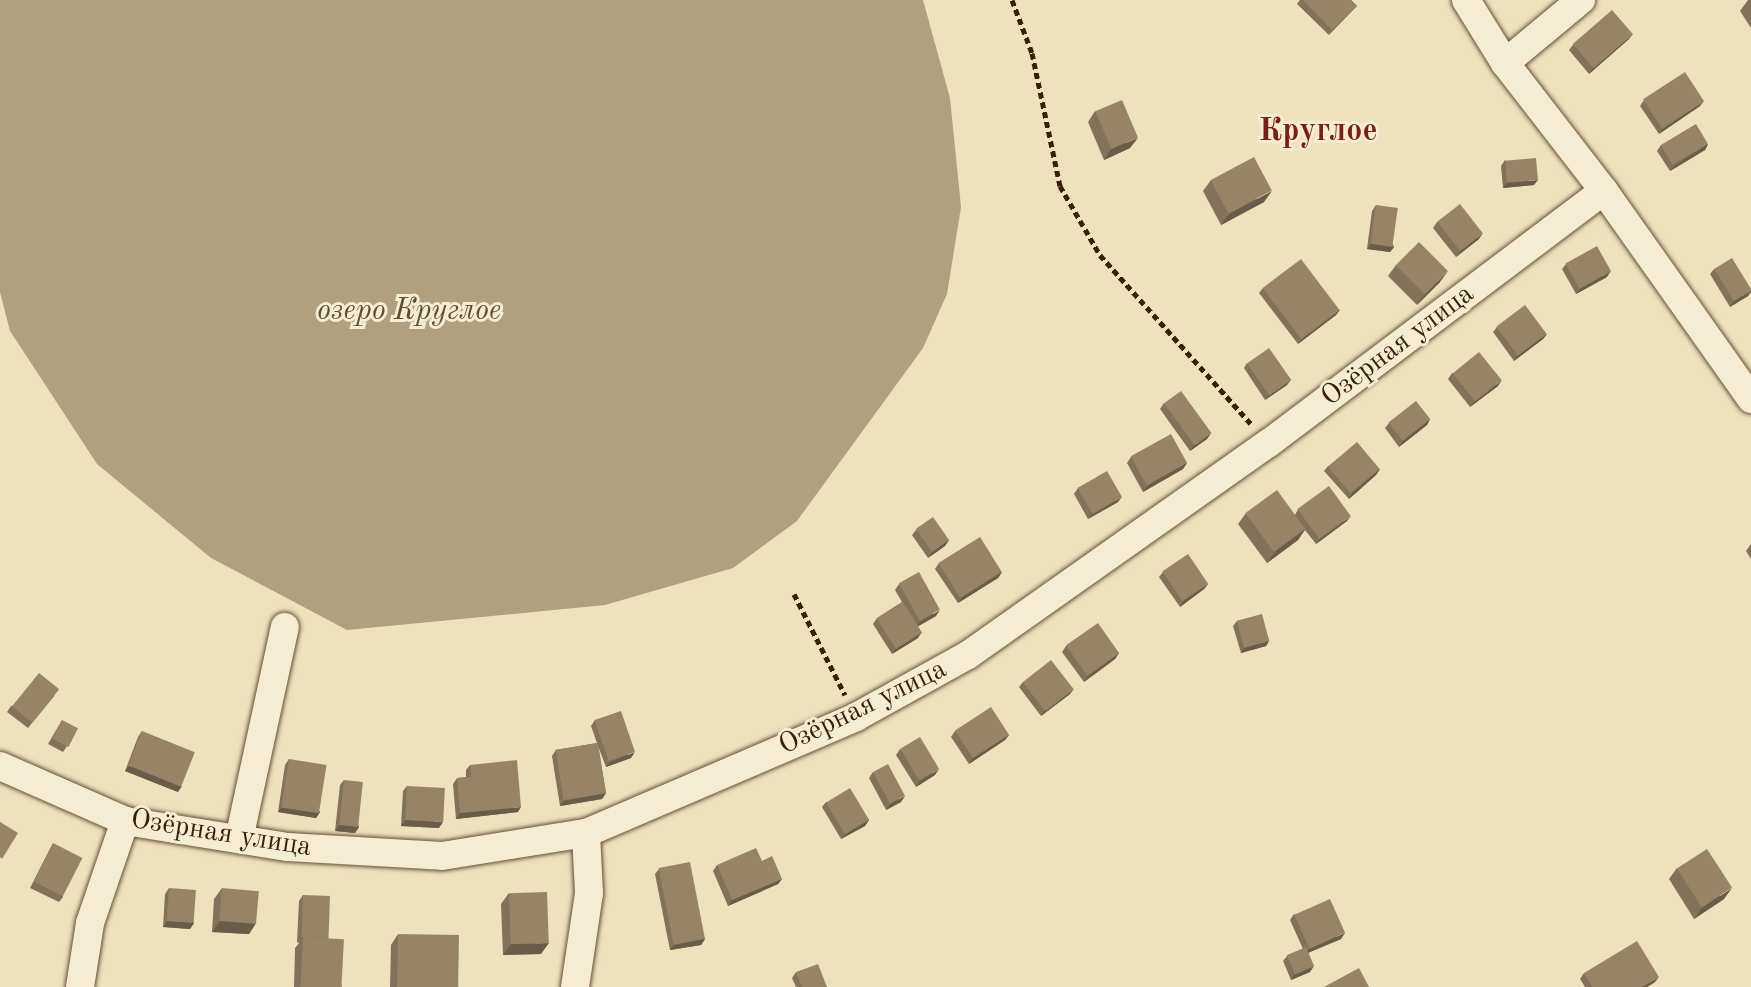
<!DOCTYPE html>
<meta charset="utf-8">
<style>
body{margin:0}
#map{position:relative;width:1751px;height:987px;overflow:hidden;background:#efe1bd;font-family:"Old Standard TT",serif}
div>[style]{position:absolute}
.water>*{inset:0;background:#b19f80}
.path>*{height:5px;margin-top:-2.5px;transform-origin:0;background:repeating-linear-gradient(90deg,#391e09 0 6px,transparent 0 10px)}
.roads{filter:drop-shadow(0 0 2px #664f36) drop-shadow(0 0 2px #664f36)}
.minor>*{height:28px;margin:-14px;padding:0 14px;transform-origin:14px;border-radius:14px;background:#f5ecd4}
.wall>*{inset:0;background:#837159}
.shaded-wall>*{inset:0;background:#6a5c48}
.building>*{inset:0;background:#988367;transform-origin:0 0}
span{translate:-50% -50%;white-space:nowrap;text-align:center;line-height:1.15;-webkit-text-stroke:6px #f5ecd4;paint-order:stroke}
.street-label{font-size:28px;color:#391e09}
.water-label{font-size:30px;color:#634b33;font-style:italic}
.quarter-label{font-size:32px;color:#7a1f14;font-weight:700}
</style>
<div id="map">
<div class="water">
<div style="clip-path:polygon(0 0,923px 0,950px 98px,961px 207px,947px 294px,923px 348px,797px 521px,733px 568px,605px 605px,347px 630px,211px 558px,97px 464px,10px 331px,0 292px)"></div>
</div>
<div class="path">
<div style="left:1012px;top:0;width:57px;rotate:69.3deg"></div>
<div style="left:1032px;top:53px;width:136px;rotate:78.1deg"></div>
<div style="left:1060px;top:186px;width:80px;rotate:59.9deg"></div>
<div style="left:1100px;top:255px;width:227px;rotate:48.2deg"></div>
<div style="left:794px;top:594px;width:113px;rotate:63.2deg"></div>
</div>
<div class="roads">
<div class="minor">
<div style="left:1505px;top:63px;width:99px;rotate:-39.7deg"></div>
<div style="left:1604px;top:191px;width:255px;rotate:54.7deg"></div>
<div style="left:0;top:766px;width:137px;rotate:23.7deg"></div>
<div style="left:125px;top:821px;width:165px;rotate:9.1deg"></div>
<div style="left:288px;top:847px;width:154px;rotate:3.3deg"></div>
<div style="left:442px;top:856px;width:146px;rotate:-9.1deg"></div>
<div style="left:586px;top:833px;width:294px;rotate:-23.2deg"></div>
<div style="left:856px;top:717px;width:128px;rotate:-29deg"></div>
<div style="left:968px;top:655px;width:368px;rotate:-35.2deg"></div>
<div style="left:1269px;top:443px;width:419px;rotate:-37deg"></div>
<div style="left:1604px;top:191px;width:162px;rotate:-127.7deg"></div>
<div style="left:1505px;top:63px;width:74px;rotate:-121.8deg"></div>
<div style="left:239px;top:839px;width:217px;rotate:-77.8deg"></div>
<div style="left:80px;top:987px;width:65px;rotate:-81.1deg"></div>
<div style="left:90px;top:923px;width:108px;rotate:-71.1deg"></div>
<div style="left:575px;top:987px;width:95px;rotate:-81.5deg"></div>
<div style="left:589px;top:893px;width:60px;rotate:-92.9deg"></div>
</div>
</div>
<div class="wall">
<div style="clip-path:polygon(1300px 0,1351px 0,1357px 6px,1329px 35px,1297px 4px)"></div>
<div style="clip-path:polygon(1748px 0,1751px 0,1751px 28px,1740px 11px)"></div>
<div style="clip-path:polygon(1629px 39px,1589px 74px,1569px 50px,1573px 45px)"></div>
<div style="clip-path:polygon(1644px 100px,1700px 106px,1659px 134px,1640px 106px)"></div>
<div style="clip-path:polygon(1095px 111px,1130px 148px,1104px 160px,1088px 122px)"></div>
<div style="clip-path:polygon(1708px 144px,1705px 150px,1670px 171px,1657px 151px,1661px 145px)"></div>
<div style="clip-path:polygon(1505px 160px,1534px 185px,1503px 188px,1501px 166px)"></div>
<div style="clip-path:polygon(1211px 180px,1264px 202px,1221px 225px,1203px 191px)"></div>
<div style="clip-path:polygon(1376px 205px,1394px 247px,1390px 252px,1367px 249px,1372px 211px)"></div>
<div style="clip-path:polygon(1437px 222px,1479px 239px,1456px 257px,1433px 228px)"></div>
<div style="clip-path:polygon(1566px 264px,1607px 277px,1576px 294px,1562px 269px)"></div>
<div style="clip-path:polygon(1396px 265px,1440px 282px,1417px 305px,1388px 276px)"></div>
<div style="clip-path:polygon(1714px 269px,1751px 289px,1751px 292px,1748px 296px,1730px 307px,1710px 274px)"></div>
<div style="clip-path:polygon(1263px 288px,1340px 310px,1336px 315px,1298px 344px,1259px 293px)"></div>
<div style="clip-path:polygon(1497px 327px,1547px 334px,1543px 339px,1514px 361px,1493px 332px)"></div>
<div style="clip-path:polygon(1247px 363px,1287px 385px,1265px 400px,1244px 368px)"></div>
<div style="clip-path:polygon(1452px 373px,1498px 386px,1470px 407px,1448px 379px)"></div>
<div style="clip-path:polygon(1164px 403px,1211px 433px,1207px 439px,1190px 451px,1160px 409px)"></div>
<div style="clip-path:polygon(1430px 419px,1427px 425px,1399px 447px,1385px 428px,1389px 423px)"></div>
<div style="clip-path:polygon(1131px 457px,1187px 463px,1183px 469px,1143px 492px,1127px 463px)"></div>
<div style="clip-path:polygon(1328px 466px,1380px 469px,1376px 475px,1349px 499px,1324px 471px)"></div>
<div style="clip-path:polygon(1078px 488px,1118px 502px,1088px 519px,1074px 494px)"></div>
<div style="clip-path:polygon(1298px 509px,1347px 521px,1316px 544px,1305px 530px,1298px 540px,1267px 563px,1238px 524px,1246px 513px,1295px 515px)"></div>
<div style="clip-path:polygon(916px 530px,949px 540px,945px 546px,928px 558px,912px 535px)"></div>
<div style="clip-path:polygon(1751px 544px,1751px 559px,1746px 551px)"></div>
<div style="clip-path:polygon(939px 563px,1002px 572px,998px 578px,958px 603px,935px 569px)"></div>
<div style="clip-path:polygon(1163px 572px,1208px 584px,1204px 589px,1180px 607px,1159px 577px)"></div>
<div style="clip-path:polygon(899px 584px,936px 616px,918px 626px,918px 638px,892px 654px,873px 624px,877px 618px,902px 602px,895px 590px)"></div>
<div style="clip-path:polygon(1237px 621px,1269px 641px,1266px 646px,1241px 653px,1233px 626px)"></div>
<div style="clip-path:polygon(1066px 646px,1119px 653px,1115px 659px,1084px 682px,1062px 652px)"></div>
<div style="clip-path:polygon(1023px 682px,1070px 694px,1041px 716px,1019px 687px)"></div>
<div style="clip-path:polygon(55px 695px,28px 728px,7px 712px,11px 706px)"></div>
<div style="clip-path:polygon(62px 720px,67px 746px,63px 752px,48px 744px)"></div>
<div style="clip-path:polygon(595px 720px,631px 758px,606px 767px,598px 746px,606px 793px,602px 799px,560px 806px,552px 756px,556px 750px,597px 743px,591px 726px)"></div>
<div style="clip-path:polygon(142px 731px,178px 792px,125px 771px,138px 737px)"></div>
<div style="clip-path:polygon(955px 731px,1009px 735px,1005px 740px,969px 764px,951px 737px)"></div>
<div style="clip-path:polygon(900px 749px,935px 775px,916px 787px,896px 755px)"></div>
<div style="clip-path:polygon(289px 759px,320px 812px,316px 818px,278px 812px,285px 765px)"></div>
<div style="clip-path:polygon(470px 765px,518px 812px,456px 819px,453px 784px,457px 778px,466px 777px,466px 770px)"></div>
<div style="clip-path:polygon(873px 772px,901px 802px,886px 810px,869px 778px)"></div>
<div style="clip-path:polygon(344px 780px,359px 827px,355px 833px,335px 831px,340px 785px)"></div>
<div style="clip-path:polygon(407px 786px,439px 828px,401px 826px,403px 791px)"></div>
<div style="clip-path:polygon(826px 802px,869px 820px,865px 826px,841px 839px,822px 807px)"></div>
<div style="clip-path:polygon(53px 843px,63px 897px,59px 902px,30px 888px)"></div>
<div style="clip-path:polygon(717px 865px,782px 879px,778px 884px,728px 906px,713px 871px)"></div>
<div style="clip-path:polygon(1677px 868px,1724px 899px,1694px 919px,1669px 879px)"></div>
<div style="clip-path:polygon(659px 869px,705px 939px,701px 945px,670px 950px,655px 874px)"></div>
<div style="clip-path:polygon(169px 888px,194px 923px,190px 929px,163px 927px,165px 894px)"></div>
<div style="clip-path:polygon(222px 888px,256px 923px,249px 934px,212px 932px,214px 899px)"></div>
<div style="clip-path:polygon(509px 893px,541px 954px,503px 955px,501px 904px)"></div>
<div style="clip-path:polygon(303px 895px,328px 938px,342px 987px,294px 987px,295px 948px,299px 943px,297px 942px,299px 901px)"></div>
<div style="clip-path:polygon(1294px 914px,1341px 939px,1308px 953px,1310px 972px,1291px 980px,1283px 961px,1287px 956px,1303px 949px,1290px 920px)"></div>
<div style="clip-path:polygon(398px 934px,459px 987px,390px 987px,391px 945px)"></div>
<div style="clip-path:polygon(796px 972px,827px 987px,796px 987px,792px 978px)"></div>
<div style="clip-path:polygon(1584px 973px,1655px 982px,1647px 987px,1585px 987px,1580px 979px)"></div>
</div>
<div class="shaded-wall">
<div style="clip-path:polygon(1633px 34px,1629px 39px,1589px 74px,1593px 68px)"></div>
<div style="clip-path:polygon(1704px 101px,1700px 106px,1659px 134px,1663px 129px)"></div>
<div style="clip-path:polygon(1138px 138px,1130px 148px,1104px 160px,1111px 149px)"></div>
<div style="clip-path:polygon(1708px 144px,1705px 150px,1670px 171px,1674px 166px)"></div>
<div style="clip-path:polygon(1538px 180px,1534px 185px,1503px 188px,1507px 183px)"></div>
<div style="clip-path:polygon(1272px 191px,1264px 202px,1221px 225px,1229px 214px)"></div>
<div style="clip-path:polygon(1483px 233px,1479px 239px,1456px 257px,1460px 252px)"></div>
<div style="clip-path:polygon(1371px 244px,1394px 247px,1390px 252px,1367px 249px)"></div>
<div style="clip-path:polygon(1448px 271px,1440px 282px,1417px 305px,1425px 294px)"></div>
<div style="clip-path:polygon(1611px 271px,1607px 277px,1576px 294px,1580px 289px)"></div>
<div style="clip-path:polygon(1751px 291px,1748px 296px,1730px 307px,1734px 301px)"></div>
<div style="clip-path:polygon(1340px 310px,1336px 315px,1298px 344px,1302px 339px)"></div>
<div style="clip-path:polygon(1547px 334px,1543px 339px,1514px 361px,1518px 355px)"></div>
<div style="clip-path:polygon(1291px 380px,1287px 385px,1265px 400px,1269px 395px)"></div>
<div style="clip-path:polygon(1502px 380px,1498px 386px,1470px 407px,1474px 402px)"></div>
<div style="clip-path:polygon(1430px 419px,1427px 425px,1399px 447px,1403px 441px)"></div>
<div style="clip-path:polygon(1211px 433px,1207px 439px,1190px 451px,1194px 445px)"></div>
<div style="clip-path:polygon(1187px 463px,1183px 469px,1143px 492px,1147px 486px)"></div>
<div style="clip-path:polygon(1380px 469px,1376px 475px,1349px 499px,1352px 493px)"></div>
<div style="clip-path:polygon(1122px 497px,1118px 502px,1088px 519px,1092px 514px)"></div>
<div style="clip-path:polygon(1351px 516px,1347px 521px,1316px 544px,1320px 539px)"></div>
<div style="clip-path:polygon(1305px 529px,1298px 540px,1267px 563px,1275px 552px)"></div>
<div style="clip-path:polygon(949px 540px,945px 546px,928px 558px,932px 552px)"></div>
<div style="clip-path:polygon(1002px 572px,998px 578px,958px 603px,961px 598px)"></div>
<div style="clip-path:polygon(1208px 584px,1204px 589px,1180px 607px,1183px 601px)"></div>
<div style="clip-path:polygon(940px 610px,936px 616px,917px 627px,920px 622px)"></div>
<div style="clip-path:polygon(922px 632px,918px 638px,892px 654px,896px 648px)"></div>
<div style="clip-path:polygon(1269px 641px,1266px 646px,1241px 653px,1244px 648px)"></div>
<div style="clip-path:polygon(1119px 653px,1115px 659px,1084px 682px,1088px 676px)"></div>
<div style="clip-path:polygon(1074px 689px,1070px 694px,1041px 716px,1045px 710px)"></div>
<div style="clip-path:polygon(1009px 735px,1005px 740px,969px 764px,973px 758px)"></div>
<div style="clip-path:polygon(635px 752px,631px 758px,606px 767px,610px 762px)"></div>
<div style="clip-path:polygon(129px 766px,182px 786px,178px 792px,125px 771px)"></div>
<div style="clip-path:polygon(939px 769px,935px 775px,916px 787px,920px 781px)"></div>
<div style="clip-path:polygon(606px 793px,602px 799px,560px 806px,564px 801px)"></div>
<div style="clip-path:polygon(905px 796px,901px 802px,886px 810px,890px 804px)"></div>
<div style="clip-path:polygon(282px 807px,320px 812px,316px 818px,278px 812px)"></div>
<div style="clip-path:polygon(521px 807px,518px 812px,456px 819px,460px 813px)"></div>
<div style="clip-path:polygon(405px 820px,443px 822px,439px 828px,401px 826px)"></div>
<div style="clip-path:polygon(869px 820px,865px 826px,841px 839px,845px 834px)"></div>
<div style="clip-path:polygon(339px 825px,359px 827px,355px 833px,335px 831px)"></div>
<div style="clip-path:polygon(782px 879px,778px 884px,728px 906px,732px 900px)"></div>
<div style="clip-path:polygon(1732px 888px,1724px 899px,1694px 919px,1702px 908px)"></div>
<div style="clip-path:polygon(167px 921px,194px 923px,190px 929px,163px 927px)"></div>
<div style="clip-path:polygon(220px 921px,256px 923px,249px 934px,212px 932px)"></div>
<div style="clip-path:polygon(1345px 933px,1341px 939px,1305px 954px,1309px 949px)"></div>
<div style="clip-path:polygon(705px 939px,701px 945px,670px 950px,674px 945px)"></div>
<div style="clip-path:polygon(549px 943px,541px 954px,503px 955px,511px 944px)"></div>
<div style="clip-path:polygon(1314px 966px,1310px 972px,1291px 980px,1295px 974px)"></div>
<div style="clip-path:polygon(1659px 977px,1655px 982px,1647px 987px,1642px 987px)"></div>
</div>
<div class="building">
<div style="clip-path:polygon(1303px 0,1351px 0,1357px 6px,1332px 30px)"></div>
<div style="left:1612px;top:10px;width:32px;height:52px;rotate:49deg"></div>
<div style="left:1685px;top:72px;width:35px;height:50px;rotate:57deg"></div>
<div style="left:1122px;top:100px;width:41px;height:29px;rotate:67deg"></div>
<div style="left:1696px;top:124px;width:23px;height:41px;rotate:59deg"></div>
<div style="left:1254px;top:157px;width:38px;height:49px;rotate:62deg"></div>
<div style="left:1536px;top:158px;width:22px;height:31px;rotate:85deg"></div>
<div style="left:1460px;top:204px;width:37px;height:29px;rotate:52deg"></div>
<div style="left:1376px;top:205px;width:22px;height:39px;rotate:8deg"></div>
<div style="left:1419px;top:242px;width:41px;height:33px;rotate:45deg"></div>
<div style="left:1597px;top:246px;width:29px;height:36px;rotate:61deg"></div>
<div style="clip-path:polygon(1732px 258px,1751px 289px,1751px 291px,1734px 301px,1714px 269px)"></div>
<div style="left:1301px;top:259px;width:64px;height:48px;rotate:53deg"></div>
<div style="left:1525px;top:305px;width:36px;height:36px;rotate:53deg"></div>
<div style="left:1269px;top:348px;width:39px;height:27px;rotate:55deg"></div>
<div style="left:1479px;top:352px;width:36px;height:34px;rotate:51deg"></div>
<div style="left:1181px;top:391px;width:52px;height:21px;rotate:54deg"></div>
<div style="left:1416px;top:401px;width:23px;height:35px;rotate:52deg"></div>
<div style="left:1171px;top:434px;width:33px;height:46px;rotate:61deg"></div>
<div style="left:1357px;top:442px;width:35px;height:38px;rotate:50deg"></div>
<div style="left:1107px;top:471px;width:30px;height:34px;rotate:60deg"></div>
<div style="left:1329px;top:486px;width:37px;height:39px;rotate:54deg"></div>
<div style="left:1277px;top:490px;width:48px;height:39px;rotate:54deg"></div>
<div style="left:933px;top:517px;width:28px;height:21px;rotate:55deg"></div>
<div style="left:980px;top:537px;width:41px;height:49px;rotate:58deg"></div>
<div style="left:1188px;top:554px;width:36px;height:31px;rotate:56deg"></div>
<div style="left:919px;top:572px;width:43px;height:23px;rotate:61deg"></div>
<div style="left:903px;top:602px;width:36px;height:31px;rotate:58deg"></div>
<div style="left:1262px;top:614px;width:28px;height:26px;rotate:75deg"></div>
<div style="left:1098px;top:623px;width:37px;height:39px;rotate:55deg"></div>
<div style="left:1051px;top:660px;width:37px;height:36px;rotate:52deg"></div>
<div style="left:39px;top:673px;width:26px;height:43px;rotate:39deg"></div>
<div style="left:991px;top:707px;width:33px;height:43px;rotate:57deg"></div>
<div style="left:621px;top:711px;width:43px;height:28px;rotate:71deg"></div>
<div style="left:62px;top:720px;width:18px;height:21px;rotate:27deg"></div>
<div style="left:142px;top:731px;width:57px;height:37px;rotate:22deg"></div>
<div style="left:920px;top:737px;width:37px;height:23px;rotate:59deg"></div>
<div style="left:598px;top:743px;width:51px;height:43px;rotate:81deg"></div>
<div style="left:289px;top:759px;width:38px;height:49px;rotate:9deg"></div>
<div style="clip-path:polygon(517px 760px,521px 807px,460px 813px,457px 778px,471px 777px,470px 765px)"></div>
<div style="left:888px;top:764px;width:36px;height:17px;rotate:62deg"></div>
<div style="left:344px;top:780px;width:19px;height:45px;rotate:6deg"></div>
<div style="left:407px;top:786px;width:38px;height:34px;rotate:3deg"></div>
<div style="left:850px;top:788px;width:37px;height:28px;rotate:59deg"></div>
<div style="clip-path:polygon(0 822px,18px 833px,2px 859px,0 857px)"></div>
<div style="left:53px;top:843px;width:33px;height:43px;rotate:27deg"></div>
<div style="clip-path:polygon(756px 848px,762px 861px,772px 856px,782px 879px,732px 900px,717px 865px)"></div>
<div style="left:1707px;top:849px;width:46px;height:36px;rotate:57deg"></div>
<div style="left:690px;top:862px;width:78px;height:32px;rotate:79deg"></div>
<div style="left:169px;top:888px;width:27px;height:33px;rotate:4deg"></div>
<div style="left:222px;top:888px;width:37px;height:33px;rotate:5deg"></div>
<div style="left:547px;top:892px;width:51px;height:38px;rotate:88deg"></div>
<div style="left:303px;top:895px;width:27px;height:42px;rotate:2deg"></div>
<div style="left:1330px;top:899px;width:37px;height:39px;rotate:66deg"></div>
<div style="left:398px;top:934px;width:61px;height:53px;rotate:1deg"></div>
<div style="left:303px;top:937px;width:41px;height:50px;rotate:3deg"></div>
<div style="clip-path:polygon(1637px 941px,1659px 977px,1642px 987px,1592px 987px,1584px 973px)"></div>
<div style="left:1306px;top:947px;width:21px;height:21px;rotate:67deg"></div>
<div style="clip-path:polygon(818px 964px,827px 987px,802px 987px,796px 972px)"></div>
<div style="clip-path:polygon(1359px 968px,1369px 987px,1324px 987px)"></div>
</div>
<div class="street-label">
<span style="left:1398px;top:346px;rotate:-37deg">Озёрная улица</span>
<span style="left:863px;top:708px;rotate:-26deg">Озёрная улица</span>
<span style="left:221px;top:834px;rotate:9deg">Озёрная улица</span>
</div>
<div class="water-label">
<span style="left:409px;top:311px">озеро Круглое</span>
</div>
<div class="quarter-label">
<span style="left:1318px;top:132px">Круглое</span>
</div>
</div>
